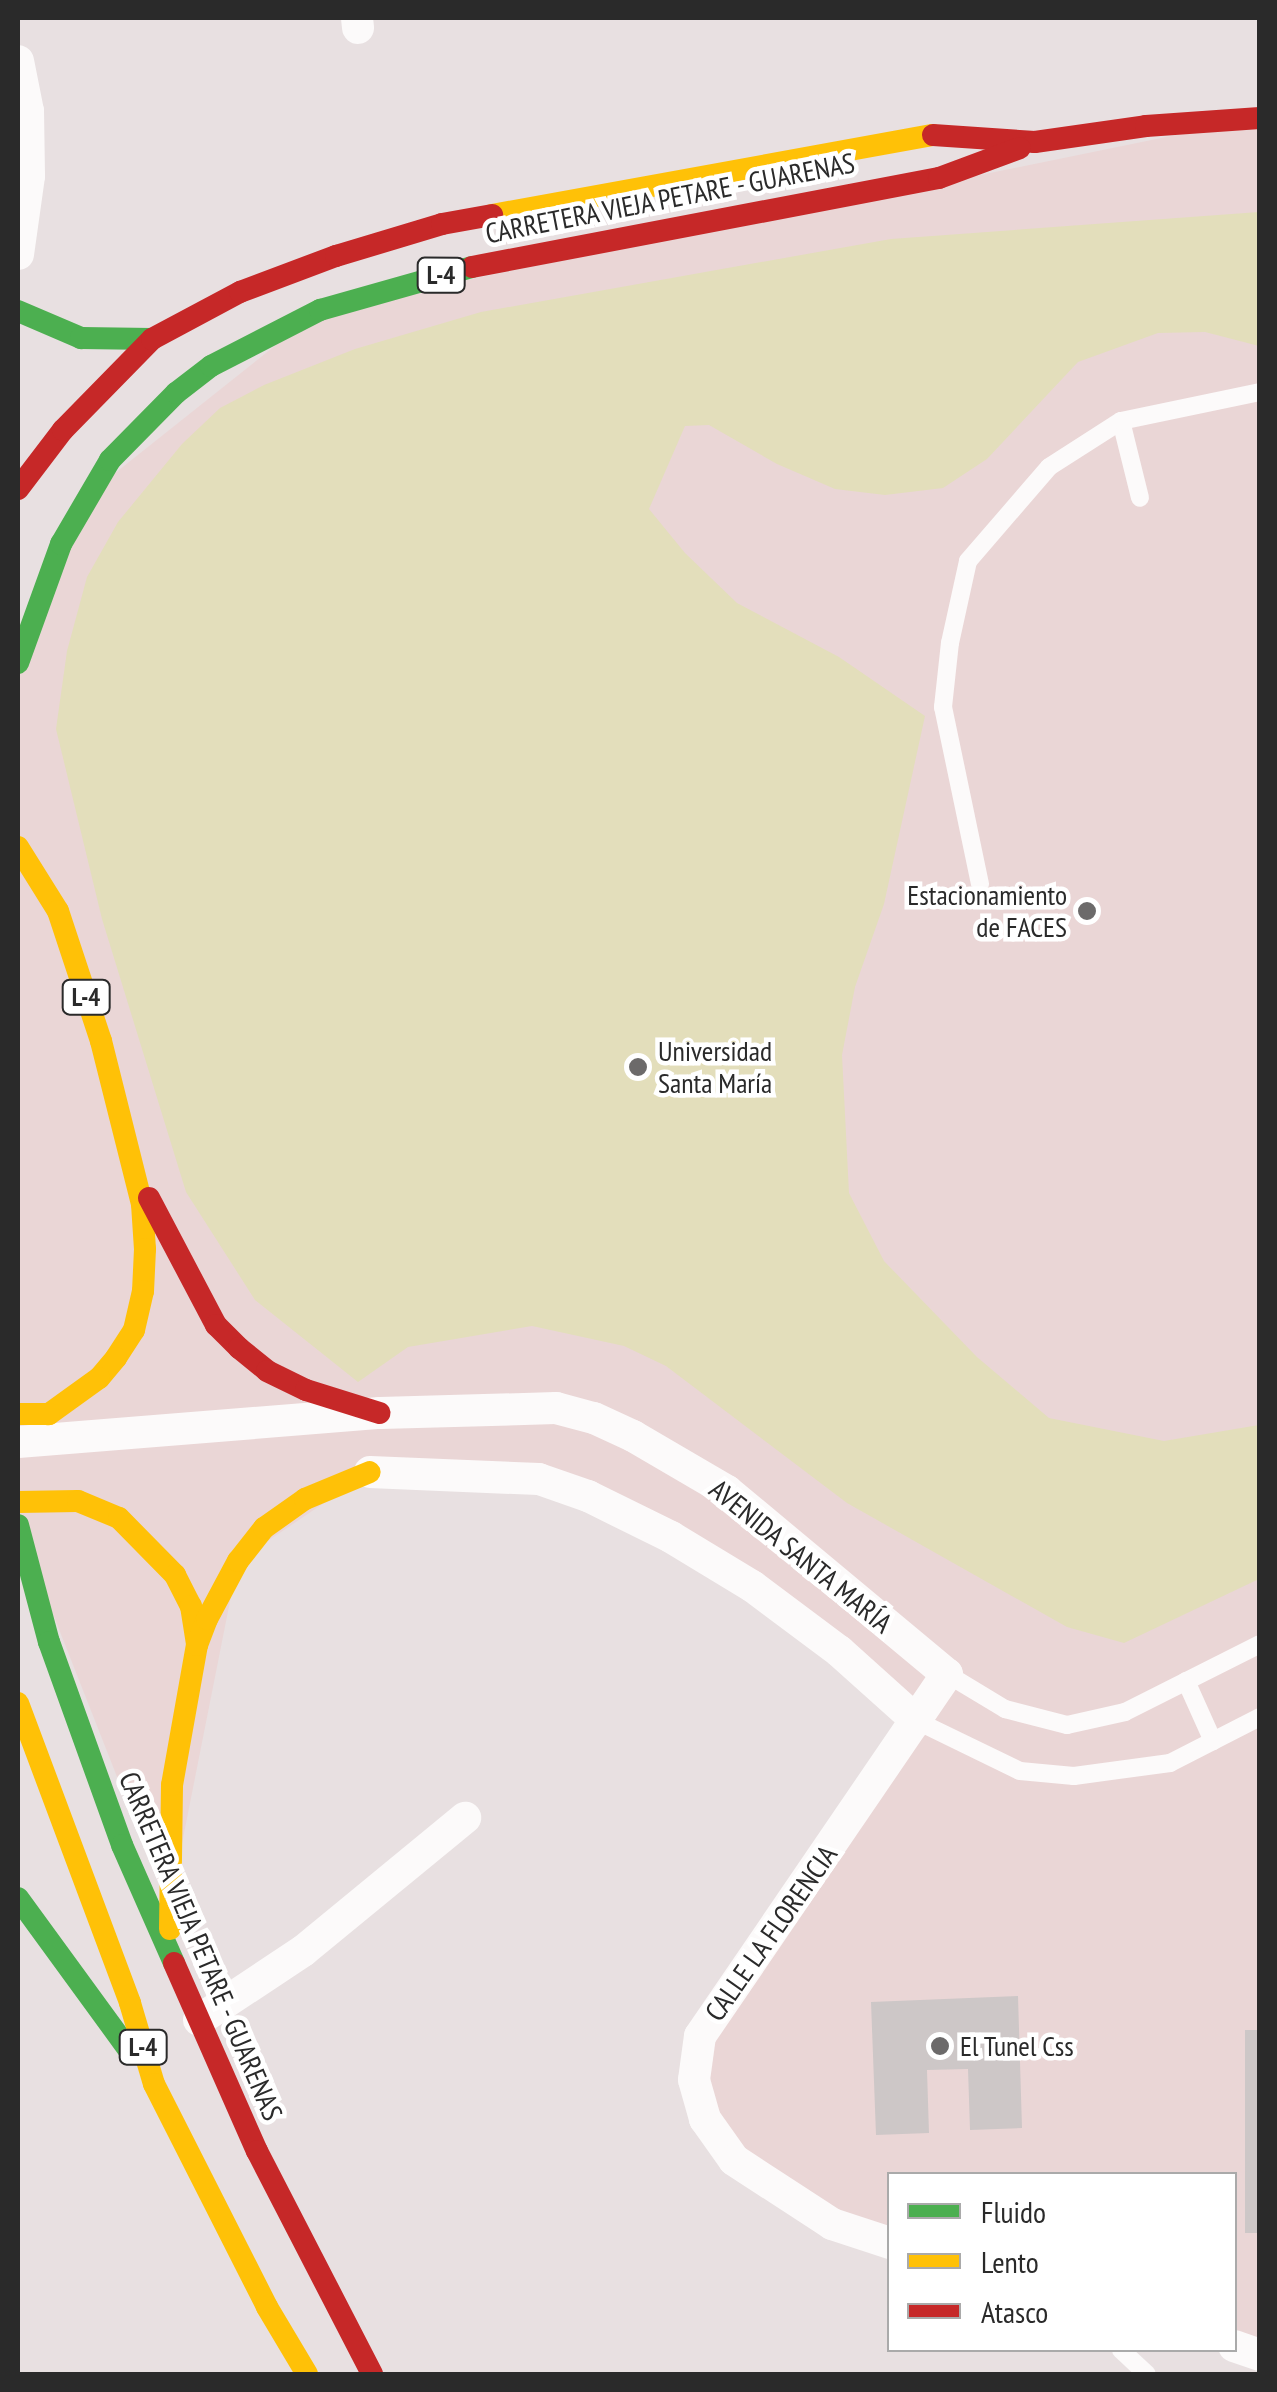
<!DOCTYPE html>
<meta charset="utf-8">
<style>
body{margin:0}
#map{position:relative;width:1277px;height:2392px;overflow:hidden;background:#e8e0e1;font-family:"PT Sans Narrow",sans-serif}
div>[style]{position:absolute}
.education>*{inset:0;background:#ead6d6}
.green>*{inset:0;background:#e3debb}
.building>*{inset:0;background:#cdc7c7;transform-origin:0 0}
.lane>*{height:18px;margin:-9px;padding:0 9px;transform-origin:9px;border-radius:9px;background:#fcfafa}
.street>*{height:32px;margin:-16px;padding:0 16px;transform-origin:16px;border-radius:16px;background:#fcfafa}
.fast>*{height:22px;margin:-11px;padding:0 11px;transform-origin:11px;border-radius:11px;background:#4caf50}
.slow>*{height:22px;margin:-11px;padding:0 11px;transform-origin:11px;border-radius:11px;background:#ffc107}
.jam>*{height:22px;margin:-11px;padding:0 11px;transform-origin:11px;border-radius:11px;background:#c62828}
.dots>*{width:28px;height:28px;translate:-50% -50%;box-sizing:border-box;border:5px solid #fff;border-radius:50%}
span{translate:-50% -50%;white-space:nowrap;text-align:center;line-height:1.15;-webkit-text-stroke:9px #fff;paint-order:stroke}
.shield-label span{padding:2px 8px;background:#fff;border:2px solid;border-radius:8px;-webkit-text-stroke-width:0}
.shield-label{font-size:25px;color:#2a2a2a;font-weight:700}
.street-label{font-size:28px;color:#2a2a2a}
.poi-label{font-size:28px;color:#2a2a2a}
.right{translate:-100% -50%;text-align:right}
.left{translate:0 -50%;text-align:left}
.frame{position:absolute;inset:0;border:20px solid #2a2a2a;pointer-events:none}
.legend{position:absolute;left:887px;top:2172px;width:350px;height:180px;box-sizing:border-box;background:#fff;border:2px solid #aaa;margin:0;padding:12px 18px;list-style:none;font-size:30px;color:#2a2a2a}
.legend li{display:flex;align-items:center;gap:20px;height:50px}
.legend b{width:50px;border:2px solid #aaa}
</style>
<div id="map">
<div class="education">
<div style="clip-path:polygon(1259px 118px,1259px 2355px,1235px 2346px,1234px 2174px,890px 2174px,889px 2243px,832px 2224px,705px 2119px,700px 2036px,917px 1720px,839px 1651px,588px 1496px,370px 1472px,238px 1561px,169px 1909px,18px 1525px,18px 663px,85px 497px,320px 310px)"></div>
</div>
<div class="green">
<div style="clip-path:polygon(1259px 212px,1259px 346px,1205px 332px,1158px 333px,1078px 362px,987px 459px,943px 488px,885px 495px,835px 489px,777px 464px,709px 425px,685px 426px,649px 509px,685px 553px,737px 603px,839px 657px,925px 716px,884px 904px,855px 987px,842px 1055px,849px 1193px,884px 1261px,977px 1357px,1049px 1418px,1164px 1441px,1259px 1425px,1259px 1579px,1124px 1643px,1067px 1627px,847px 1503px,666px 1366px,624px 1346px,532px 1326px,408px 1347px,358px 1382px,255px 1300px,186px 1192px,102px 919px,56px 729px,67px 651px,87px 577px,118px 522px,182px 444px,220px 408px,264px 385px,355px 349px,481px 312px,891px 239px)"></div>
</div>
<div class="building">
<div style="clip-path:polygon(1018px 1996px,1022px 2128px,970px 2130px,968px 2069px,927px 2070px,929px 2133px,876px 2135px,871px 2002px)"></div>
<div style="left:1245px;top:2030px;width:15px;height:203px"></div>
</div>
<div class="lane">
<div style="left:1121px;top:421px;width:79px;rotate:76.1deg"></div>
<div style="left:980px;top:884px;width:181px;rotate:-101.8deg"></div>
<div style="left:943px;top:707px;width:64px;rotate:-83.8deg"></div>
<div style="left:950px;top:643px;width:84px;rotate:-77.6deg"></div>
<div style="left:968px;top:561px;width:124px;rotate:-49.2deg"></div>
<div style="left:1049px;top:467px;width:85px;rotate:-32.6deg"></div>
<div style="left:1121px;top:421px;width:142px;rotate:-11.8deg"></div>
<div style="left:947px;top:1674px;width:68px;rotate:31.1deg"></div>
<div style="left:1005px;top:1709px;width:64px;rotate:14.5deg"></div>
<div style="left:1067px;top:1725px;width:59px;rotate:-12.6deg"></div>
<div style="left:1125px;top:1712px;width:151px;rotate:-26.7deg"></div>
<div style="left:1186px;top:1681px;width:66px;rotate:65.8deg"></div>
<div style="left:917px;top:1721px;width:114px;rotate:25.9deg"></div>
<div style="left:1020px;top:1771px;width:54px;rotate:5.3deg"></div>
<div style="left:1074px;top:1776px;width:97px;rotate:-7.7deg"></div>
<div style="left:1170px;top:1763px;width:101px;rotate:-27.1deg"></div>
<div style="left:1121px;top:2350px;width:35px;rotate:43deg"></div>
</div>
<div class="street">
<div style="left:357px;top:18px;width:10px;rotate:84deg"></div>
<div style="left:18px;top:61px;width:51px;rotate:78.7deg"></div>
<div style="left:28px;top:111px;width:65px;rotate:89.1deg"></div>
<div style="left:29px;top:176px;width:79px;rotate:98deg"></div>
<div style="left:18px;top:1442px;width:363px;rotate:-4.6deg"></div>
<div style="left:380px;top:1413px;width:176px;rotate:-1.6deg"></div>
<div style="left:556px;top:1408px;width:39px;rotate:15deg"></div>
<div style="left:594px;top:1418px;width:43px;rotate:24.8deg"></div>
<div style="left:633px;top:1436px;width:109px;rotate:30.3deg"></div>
<div style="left:727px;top:1491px;width:286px;rotate:39.8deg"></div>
<div style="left:947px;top:1674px;width:438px;rotate:124.3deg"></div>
<div style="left:700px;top:2036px;width:44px;rotate:97.8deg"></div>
<div style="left:694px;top:2080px;width:41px;rotate:74.2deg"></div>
<div style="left:705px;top:2119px;width:50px;rotate:54.7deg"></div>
<div style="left:734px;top:2160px;width:117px;rotate:33.1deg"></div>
<div style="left:832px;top:2224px;width:61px;rotate:18.1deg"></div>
<div style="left:370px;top:1472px;width:169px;rotate:2.4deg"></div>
<div style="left:539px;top:1479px;width:52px;rotate:19.1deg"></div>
<div style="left:588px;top:1496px;width:93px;rotate:26.3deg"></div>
<div style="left:671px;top:1537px;width:95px;rotate:31.2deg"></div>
<div style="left:752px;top:1586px;width:109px;rotate:36.8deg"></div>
<div style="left:839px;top:1651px;width:105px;rotate:41.9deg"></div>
<div style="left:199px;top:2020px;width:125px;rotate:-33.6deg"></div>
<div style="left:303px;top:1951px;width:210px;rotate:-39.4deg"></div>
<div style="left:1234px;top:2346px;width:28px;rotate:19deg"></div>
</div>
<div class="fast">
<div style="left:18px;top:311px;width:69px;rotate:23.2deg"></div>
<div style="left:81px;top:338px;width:71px;rotate:0.8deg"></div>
<div style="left:18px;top:663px;width:127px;rotate:-70.1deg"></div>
<div style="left:61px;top:544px;width:97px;rotate:-59.7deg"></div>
<div style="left:110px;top:460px;width:94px;rotate:-45.4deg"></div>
<div style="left:176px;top:393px;width:44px;rotate:-37.6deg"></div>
<div style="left:211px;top:366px;width:123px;rotate:-27.2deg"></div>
<div style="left:320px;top:310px;width:158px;rotate:-15.8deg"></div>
<div style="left:18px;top:1525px;width:121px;rotate:75.2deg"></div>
<div style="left:49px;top:1642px;width:216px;rotate:70.2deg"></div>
<div style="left:122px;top:1845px;width:129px;rotate:66.2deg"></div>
<div style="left:18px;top:1898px;width:188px;rotate:53.9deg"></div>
</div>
<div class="slow">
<div style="left:492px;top:215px;width:448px;rotate:-10.3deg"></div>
<div style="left:18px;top:847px;width:75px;rotate:58deg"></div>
<div style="left:58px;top:911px;width:137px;rotate:71.7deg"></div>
<div style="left:101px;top:1041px;width:168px;rotate:75.9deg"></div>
<div style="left:142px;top:1204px;width:45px;rotate:86.2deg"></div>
<div style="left:145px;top:1249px;width:42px;rotate:92.7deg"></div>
<div style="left:143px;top:1291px;width:40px;rotate:103deg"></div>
<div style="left:134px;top:1330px;width:33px;rotate:123deg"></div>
<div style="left:116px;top:1358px;width:26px;rotate:130deg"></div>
<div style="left:99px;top:1378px;width:62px;rotate:144.2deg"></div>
<div style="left:49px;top:1414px;width:31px;rotate:180deg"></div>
<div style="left:18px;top:1502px;width:60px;rotate:-1deg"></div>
<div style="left:78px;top:1501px;width:44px;rotate:22.5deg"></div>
<div style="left:119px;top:1518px;width:80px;rotate:45.5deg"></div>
<div style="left:175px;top:1575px;width:35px;rotate:63deg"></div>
<div style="left:191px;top:1606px;width:39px;rotate:81deg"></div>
<div style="left:18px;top:1703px;width:320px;rotate:69.5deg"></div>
<div style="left:130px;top:2003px;width:84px;rotate:73.5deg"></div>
<div style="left:154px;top:2084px;width:250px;rotate:63.1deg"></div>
<div style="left:267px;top:2307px;width:78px;rotate:59.2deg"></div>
<div style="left:170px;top:1929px;width:144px;rotate:-89.2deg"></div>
<div style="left:172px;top:1785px;width:142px;rotate:-79.9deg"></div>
<div style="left:197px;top:1645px;width:28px;rotate:-69deg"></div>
<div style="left:207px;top:1619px;width:66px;rotate:-61.9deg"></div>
<div style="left:238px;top:1561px;width:42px;rotate:-51.8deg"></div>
<div style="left:264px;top:1528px;width:50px;rotate:-35.3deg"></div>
<div style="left:305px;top:1499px;width:70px;rotate:-22.6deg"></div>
</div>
<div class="jam">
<div style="left:933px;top:135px;width:102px;rotate:3.9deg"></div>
<div style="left:1035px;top:142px;width:112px;rotate:-8.2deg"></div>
<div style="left:1146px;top:126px;width:114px;rotate:-4deg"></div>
<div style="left:472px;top:267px;width:475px;rotate:-10.8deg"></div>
<div style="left:939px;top:178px;width:86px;rotate:-20.3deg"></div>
<div style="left:18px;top:489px;width:74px;rotate:-52.7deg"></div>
<div style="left:63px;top:430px;width:127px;rotate:-45.6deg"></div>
<div style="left:152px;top:339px;width:100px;rotate:-28.1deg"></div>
<div style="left:240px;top:292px;width:103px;rotate:-20.6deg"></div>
<div style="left:336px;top:256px;width:111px;rotate:-16.8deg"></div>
<div style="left:442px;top:224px;width:51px;rotate:-10.2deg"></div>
<div style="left:149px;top:1198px;width:144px;rotate:62.2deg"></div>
<div style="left:216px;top:1325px;width:33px;rotate:45deg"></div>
<div style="left:239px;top:1348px;width:36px;rotate:39deg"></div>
<div style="left:267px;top:1371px;width:43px;rotate:26deg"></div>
<div style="left:306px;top:1390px;width:77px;rotate:17.3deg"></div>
<div style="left:174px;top:1963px;width:206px;rotate:66.2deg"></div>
<div style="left:257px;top:2151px;width:251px;rotate:62.7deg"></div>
</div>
<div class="dots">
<div style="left:1087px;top:911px;background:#6c6a6a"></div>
<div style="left:638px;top:1067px;background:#6c6a6a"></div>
<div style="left:940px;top:2046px;background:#6c6a6a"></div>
</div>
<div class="shield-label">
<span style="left:441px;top:275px">L-4</span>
<span style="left:86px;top:997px">L-4</span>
<span style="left:143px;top:2047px">L-4</span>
</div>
<div class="street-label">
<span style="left:670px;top:198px;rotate:-11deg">CARRETERA VIEJA PETARE - GUARENAS</span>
<span style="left:801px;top:1556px;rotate:39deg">AVENIDA SANTA MARÍA</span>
<span style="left:771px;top:1933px;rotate:-55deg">CALLE LA FLORENCIA</span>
<span style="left:201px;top:1946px;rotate:67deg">CARRETERA VIEJA PETARE - GUARENAS</span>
</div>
<div class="poi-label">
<span class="right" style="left:1067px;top:911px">Estacionamiento<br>de FACES</span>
<span class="left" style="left:658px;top:1067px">Universidad<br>Santa María</span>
<span class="left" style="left:960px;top:2046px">El Tunel Css</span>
</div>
<div class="frame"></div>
<ul class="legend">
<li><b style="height:12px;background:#4caf50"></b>Fluido</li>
<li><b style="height:12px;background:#ffc107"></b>Lento</li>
<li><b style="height:12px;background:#c62828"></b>Atasco</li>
</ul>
</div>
